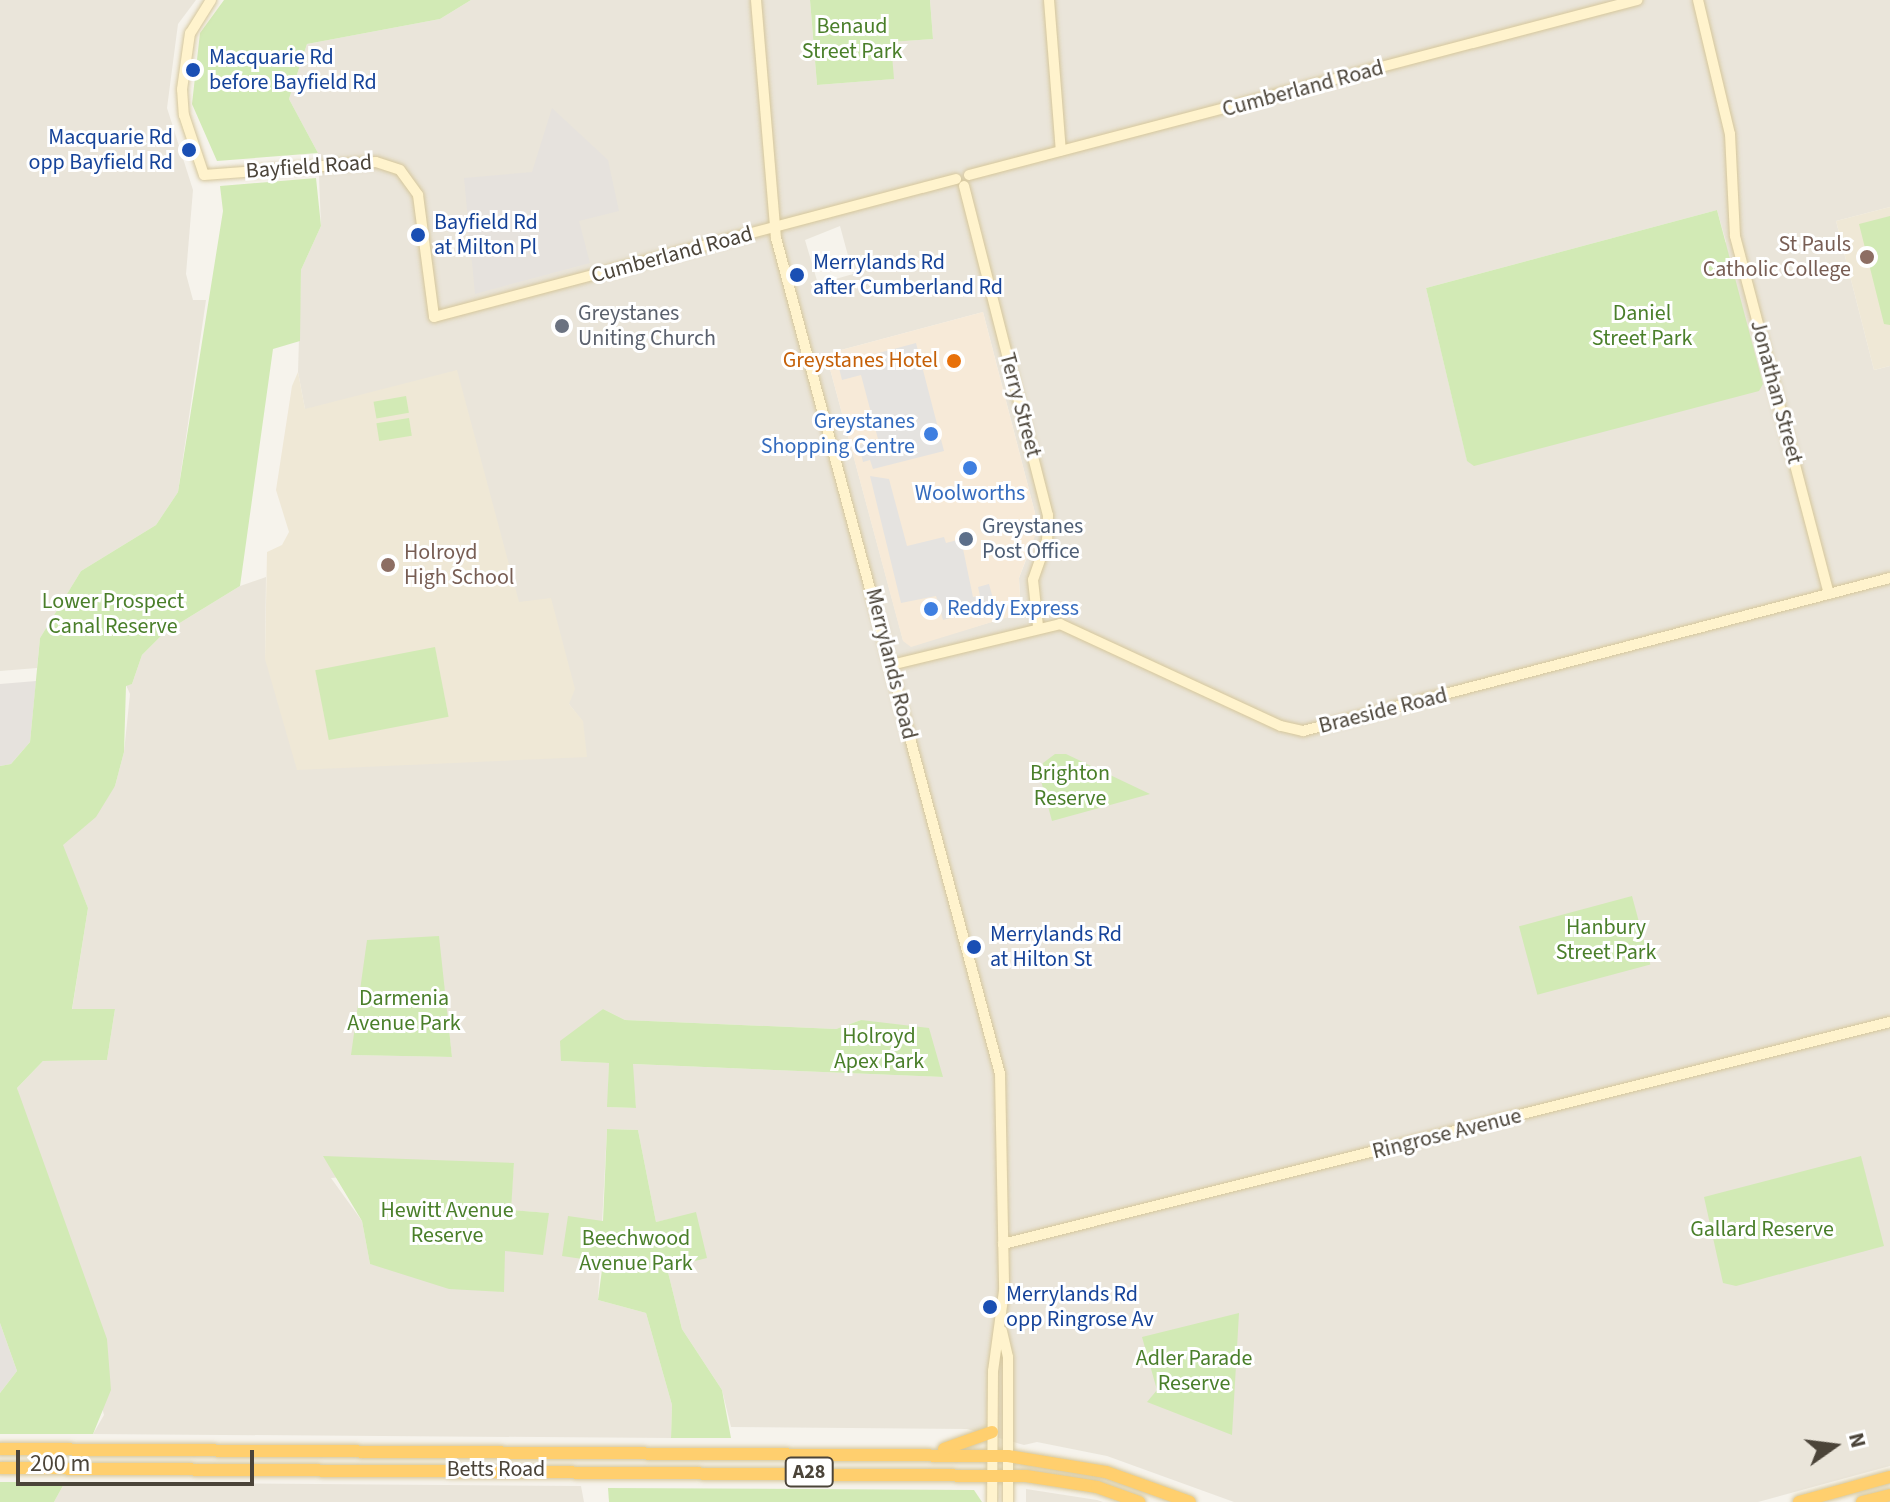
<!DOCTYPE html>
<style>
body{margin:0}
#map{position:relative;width:1890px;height:1502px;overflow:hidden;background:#f6f3ec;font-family:"Source Sans 3",sans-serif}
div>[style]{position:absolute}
.residential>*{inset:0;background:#eae5da}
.commercial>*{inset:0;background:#f7ead8}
.industrial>*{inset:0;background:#e6e2dd}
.education>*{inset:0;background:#efe8d6}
.green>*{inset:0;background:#d2eab5;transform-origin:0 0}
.parking>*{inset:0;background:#e5e3e0}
.roads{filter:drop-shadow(0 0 2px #d6c79b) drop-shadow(0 0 2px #d6c79b)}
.secondary>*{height:10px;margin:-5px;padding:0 5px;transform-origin:5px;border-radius:5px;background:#fff3cd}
.highway>*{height:12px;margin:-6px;padding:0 6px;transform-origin:6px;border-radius:6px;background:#ffcf6e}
.dots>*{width:22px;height:22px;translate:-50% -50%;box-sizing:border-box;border:4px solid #fff;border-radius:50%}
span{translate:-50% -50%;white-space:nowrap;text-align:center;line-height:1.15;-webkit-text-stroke:6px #fff;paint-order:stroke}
.shield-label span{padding:2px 6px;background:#fff;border:2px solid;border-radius:6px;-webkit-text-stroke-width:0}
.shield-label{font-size:20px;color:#4b4439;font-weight:700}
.park-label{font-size:22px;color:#4a7f2a}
.transit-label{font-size:22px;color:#164399}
.left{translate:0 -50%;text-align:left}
.right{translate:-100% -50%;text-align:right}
.street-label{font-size:22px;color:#4b4439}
.education-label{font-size:22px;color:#785e54}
.worship-label{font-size:22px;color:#5b616d}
.food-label{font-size:22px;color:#c56008}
.shop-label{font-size:22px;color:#366cbe}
.service-label{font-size:22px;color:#4e5e75}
.north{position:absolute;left:1794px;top:1406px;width:80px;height:80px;-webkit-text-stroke:6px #fff;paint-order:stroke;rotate:76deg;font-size:22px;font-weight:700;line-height:32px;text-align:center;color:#4b4439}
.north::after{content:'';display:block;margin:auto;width:28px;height:36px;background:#4b4439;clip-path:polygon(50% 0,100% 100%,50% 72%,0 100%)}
.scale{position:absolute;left:16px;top:1450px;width:238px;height:36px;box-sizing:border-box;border:4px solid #4b4439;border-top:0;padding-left:10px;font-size:24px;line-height:28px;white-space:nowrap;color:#4b4439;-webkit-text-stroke:6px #fff;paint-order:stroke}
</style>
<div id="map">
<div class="residential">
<div style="clip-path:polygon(0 0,196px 0,178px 24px,167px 108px,193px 190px,186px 274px,193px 300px,206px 300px,178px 492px,156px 525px,81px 571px,40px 638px,37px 668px,0 671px)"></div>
<div style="clip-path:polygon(evenodd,471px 0,810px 0,817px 85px,893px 79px,891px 42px,933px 39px,930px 0,1890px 0,1890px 207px,1836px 221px,1874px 370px,1890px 366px,1890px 1466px,1758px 1502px,1234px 1502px,1107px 1456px,1037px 1442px,1024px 1445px,967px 1429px,731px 1427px,722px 1390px,682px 1329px,667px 1268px,696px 1213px,656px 1222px,638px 1130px,607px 1129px,598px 1300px,646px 1313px,672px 1405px,671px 1438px,93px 1434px,104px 1415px,17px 1088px,43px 1061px,107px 1060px,115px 1009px,72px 1010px,88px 908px,62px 845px,115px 786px,124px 752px,130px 694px,126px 685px,132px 684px,142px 655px,165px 632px,240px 586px,266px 577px,265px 659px,583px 722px,569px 704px,550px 599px,519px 603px,305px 409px,298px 372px,301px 270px,321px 226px,318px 153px,289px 99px,307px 44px,440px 19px,471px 0,1717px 210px,1726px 242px,1474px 465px,1467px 460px,1426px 288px,1717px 210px,471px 0,840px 226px,853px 274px,818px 284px,805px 240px,840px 226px,471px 0,983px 312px,1035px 513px,1033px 542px,1019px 578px,1021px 613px,911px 646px,903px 640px,826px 354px,983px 312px,471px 0,438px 936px,452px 1057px,352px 1055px,363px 986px,438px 936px,471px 0,603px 1009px,625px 1020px,836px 1029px,861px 1020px,943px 1077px,632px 1064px,636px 1108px,608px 1107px,609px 1063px,561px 1061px,603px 1009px,471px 0,514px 1163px,510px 1210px,548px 1213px,504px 1251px,503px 1292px,370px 1264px,362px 1221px,331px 1178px,514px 1163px)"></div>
<div style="clip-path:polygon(65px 1482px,581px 1486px,584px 1502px,54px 1502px)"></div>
<div style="clip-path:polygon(1026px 1489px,1097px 1500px,1103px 1502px,1026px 1502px)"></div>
</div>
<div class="commercial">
<div style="clip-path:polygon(983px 312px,1035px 513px,1036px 533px,1019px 578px,1021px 613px,911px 647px,903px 641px,826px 354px)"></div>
</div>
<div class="industrial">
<div style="clip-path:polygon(552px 108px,608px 160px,619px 211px,579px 221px,590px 263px,475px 294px,464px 178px,532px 172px)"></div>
<div style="clip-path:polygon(36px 681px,30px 742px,11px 764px,0 766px,0 684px)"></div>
<div style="clip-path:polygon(0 1323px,17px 1371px,0 1393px)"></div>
</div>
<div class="education">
<div style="clip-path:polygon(1890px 207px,1890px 366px,1874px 370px,1836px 221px)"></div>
<div style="clip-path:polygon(457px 370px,519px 602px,551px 598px,575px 689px,569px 704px,583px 721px,587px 757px,297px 770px,265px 659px,267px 552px,282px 545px,289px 532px,276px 490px,292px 386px,298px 372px,305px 409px)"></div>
</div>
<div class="green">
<div style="clip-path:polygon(224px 0,471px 0,440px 19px,307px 44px,289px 99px,318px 153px,217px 161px,192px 104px,200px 33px)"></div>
<div style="clip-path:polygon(810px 0,930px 0,933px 39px,891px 42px,894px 79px,817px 85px)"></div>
<div style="clip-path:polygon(316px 178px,321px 226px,301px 270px,300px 341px,273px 349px,240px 586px,165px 632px,142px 655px,132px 684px,126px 686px,124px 752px,115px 786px,96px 817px,63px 845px,88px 908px,72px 1009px,115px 1009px,107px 1060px,43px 1061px,17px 1088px,107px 1339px,111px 1390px,93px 1434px,0 1434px,0 1393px,17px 1371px,0 1323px,0 766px,11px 764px,30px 742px,40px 638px,81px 571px,156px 525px,178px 492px,223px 211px,220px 186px)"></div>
<div style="clip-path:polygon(1717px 210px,1763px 384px,1759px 391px,1474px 466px,1467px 461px,1426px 288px)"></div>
<div style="clip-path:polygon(1890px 216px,1890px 325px,1884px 324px,1859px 224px)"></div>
<div style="left:406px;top:396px;width:17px;height:33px;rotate:80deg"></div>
<div style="left:409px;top:418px;width:18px;height:33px;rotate:81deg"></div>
<div style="left:435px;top:647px;width:71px;height:122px;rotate:79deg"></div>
<div style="clip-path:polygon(1055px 754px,1066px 754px,1150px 794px,1052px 821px,1040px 777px,1043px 763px)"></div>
<div style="left:1632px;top:896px;width:71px;height:117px;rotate:75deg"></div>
<div style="clip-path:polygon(439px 936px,452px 1057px,351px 1055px,367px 940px)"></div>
<div style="clip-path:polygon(603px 1009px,625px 1020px,836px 1029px,861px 1020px,929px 1028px,943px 1077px,633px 1064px,636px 1108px,607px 1107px,609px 1063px,561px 1061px,560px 1041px)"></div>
<div style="clip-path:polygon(607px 1129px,638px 1130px,656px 1222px,696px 1212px,707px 1258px,667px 1268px,682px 1329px,722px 1390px,731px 1438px,671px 1438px,672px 1405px,646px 1313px,598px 1300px,603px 1262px,562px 1256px,568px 1216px,603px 1221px)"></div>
<div style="clip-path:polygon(323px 1156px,514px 1163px,511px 1210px,549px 1213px,543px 1255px,505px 1251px,504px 1292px,449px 1289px,370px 1264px,362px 1221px)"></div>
<div style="clip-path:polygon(1861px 1156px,1884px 1246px,1736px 1286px,1723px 1283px,1704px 1197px)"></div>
<div style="clip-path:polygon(1239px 1313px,1232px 1435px,1147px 1402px,1157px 1390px,1142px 1337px)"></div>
<div style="clip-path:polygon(0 1482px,65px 1482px,54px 1502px,0 1502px)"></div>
<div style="clip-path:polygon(608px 1488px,974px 1490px,982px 1502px,609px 1502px)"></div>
</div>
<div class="parking">
<div style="clip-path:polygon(916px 343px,944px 451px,873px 469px,870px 460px,863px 462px,859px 445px,878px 439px,861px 375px,842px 380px,838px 364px)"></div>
<div style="clip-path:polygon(870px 476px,889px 479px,907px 546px,944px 537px,946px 543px,961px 539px,973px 597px,980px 596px,978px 587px,989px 584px,995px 606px,943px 620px,936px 596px,901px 603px)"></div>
</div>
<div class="roads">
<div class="secondary">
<div style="left:211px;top:0;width:39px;rotate:122deg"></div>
<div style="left:190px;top:33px;width:57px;rotate:98.1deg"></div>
<div style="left:182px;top:89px;width:26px;rotate:86deg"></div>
<div style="left:184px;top:115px;width:63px;rotate:71.6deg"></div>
<div style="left:204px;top:175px;width:172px;rotate:-4.3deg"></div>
<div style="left:376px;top:162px;width:25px;rotate:18deg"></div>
<div style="left:400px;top:170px;width:31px;rotate:54deg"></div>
<div style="left:418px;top:195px;width:123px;rotate:82.5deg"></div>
<div style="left:434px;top:317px;width:540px;rotate:-14.81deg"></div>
<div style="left:756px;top:0;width:239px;rotate:85.2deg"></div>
<div style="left:776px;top:238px;width:865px;rotate:75deg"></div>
<div style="left:1000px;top:1074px;width:217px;rotate:88.9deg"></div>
<div style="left:1004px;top:1291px;width:81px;rotate:97.8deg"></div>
<div style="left:993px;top:1371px;width:131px;rotate:90.4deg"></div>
<div style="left:1049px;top:0;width:151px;rotate:85.5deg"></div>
<div style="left:1698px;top:0;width:138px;rotate:76.6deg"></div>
<div style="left:1730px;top:134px;width:102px;rotate:87.2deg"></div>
<div style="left:1735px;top:236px;width:370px;rotate:75.3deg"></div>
<div style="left:969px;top:175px;width:691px;rotate:-14.68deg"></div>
<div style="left:964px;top:186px;width:340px;rotate:75.7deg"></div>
<div style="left:1048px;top:515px;width:25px;rotate:92deg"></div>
<div style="left:1047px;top:540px;width:42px;rotate:109.3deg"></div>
<div style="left:1033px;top:580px;width:46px;rotate:83.8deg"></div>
<div style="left:891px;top:665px;width:174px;rotate:-13.6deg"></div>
<div style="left:1060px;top:624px;width:243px;rotate:24.8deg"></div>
<div style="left:1281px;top:726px;width:23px;rotate:13deg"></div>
<div style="left:1303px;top:731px;width:607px;rotate:-14.61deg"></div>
<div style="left:1003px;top:1244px;width:914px;rotate:-14.05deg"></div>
<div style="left:1002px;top:1331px;width:27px;rotate:77deg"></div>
<div style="left:1008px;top:1357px;width:145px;rotate:90deg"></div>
</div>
<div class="highway">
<div style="left:0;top:1449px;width:1008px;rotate:0.4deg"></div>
<div style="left:1008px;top:1456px;width:99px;rotate:9.3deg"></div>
<div style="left:1106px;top:1472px;width:89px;rotate:19.7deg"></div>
<div style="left:944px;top:1449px;width:51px;rotate:-19.5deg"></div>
<div style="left:0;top:1468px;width:1026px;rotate:0.45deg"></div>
<div style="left:1026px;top:1476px;width:72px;rotate:8.8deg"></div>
<div style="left:1097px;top:1487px;width:45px;rotate:19.7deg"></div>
<div style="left:1799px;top:1502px;width:94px;rotate:-15.4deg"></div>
<div style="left:1862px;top:1502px;width:29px;rotate:-14deg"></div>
</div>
</div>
<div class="dots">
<div style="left:193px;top:70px;background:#1a4fb4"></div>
<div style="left:189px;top:150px;background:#1a4fb4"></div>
<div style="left:418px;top:235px;background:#1a4fb4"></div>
<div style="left:1867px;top:257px;background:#8d6e63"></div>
<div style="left:797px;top:275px;background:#1a4fb4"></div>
<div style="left:562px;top:326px;background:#6b7280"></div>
<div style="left:954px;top:361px;background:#e8710a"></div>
<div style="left:931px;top:434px;background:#3f7fe0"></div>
<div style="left:970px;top:468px;background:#3f7fe0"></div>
<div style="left:966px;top:539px;background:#5c6f8a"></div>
<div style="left:388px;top:565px;background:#8d6e63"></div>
<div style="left:931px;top:609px;background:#3f7fe0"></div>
<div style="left:974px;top:947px;background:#1a4fb4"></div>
<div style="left:990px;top:1307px;background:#1a4fb4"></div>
</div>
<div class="shield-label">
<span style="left:809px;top:1472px">A28</span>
</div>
<div class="park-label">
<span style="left:852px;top:39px">Benaud<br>Street Park</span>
<span style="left:1642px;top:326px">Daniel<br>Street Park</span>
<span style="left:113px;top:614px">Lower Prospect<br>Canal Reserve</span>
<span style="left:1070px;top:786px">Brighton<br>Reserve</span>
<span style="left:1606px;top:940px">Hanbury<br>Street Park</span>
<span style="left:404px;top:1011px">Darmenia<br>Avenue Park</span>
<span style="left:879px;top:1049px">Holroyd<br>Apex Park</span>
<span style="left:447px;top:1223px">Hewitt Avenue<br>Reserve</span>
<span style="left:1762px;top:1230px">Gallard Reserve</span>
<span style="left:636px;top:1251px">Beechwood<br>Avenue Park</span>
<span style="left:1194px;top:1371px">Adler Parade<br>Reserve</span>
</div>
<div class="transit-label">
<span class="left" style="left:209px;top:70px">Macquarie Rd<br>before Bayfield Rd</span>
<span class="right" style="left:173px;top:150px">Macquarie Rd<br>opp Bayfield Rd</span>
<span class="left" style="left:434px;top:235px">Bayfield Rd<br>at Milton Pl</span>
<span class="left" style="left:813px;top:275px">Merrylands Rd<br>after Cumberland Rd</span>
<span class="left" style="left:990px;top:947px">Merrylands Rd<br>at Hilton St</span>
<span class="left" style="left:1006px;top:1307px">Merrylands Rd<br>opp Ringrose Av</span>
</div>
<div class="street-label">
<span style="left:1303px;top:89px;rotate:-15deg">Cumberland Road</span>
<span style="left:309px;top:167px;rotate:-4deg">Bayfield Road</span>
<span style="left:672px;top:255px;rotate:-15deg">Cumberland Road</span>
<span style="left:1776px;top:392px;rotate:75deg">Jonathan Street</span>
<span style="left:1020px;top:405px;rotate:75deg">Terry Street</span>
<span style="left:891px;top:664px;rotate:76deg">Merrylands Road</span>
<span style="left:1383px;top:711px;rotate:-14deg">Braeside Road</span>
<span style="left:1447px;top:1134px;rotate:-14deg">Ringrose Avenue</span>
<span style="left:496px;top:1470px">Betts Road</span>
</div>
<div class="education-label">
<span class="right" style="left:1851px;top:257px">St Pauls<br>Catholic College</span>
<span class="left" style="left:404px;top:565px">Holroyd<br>High School</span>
</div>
<div class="worship-label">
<span class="left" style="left:578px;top:326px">Greystanes<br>Uniting Church</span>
</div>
<div class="food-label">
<span class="right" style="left:938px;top:361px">Greystanes Hotel</span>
</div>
<div class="shop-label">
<span class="right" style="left:915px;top:434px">Greystanes<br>Shopping Centre</span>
<span style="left:970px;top:494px">Woolworths</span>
<span class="left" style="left:947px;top:609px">Reddy Express</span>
</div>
<div class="service-label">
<span class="left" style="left:982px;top:539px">Greystanes<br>Post Office</span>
</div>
<div class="north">N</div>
<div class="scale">200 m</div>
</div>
